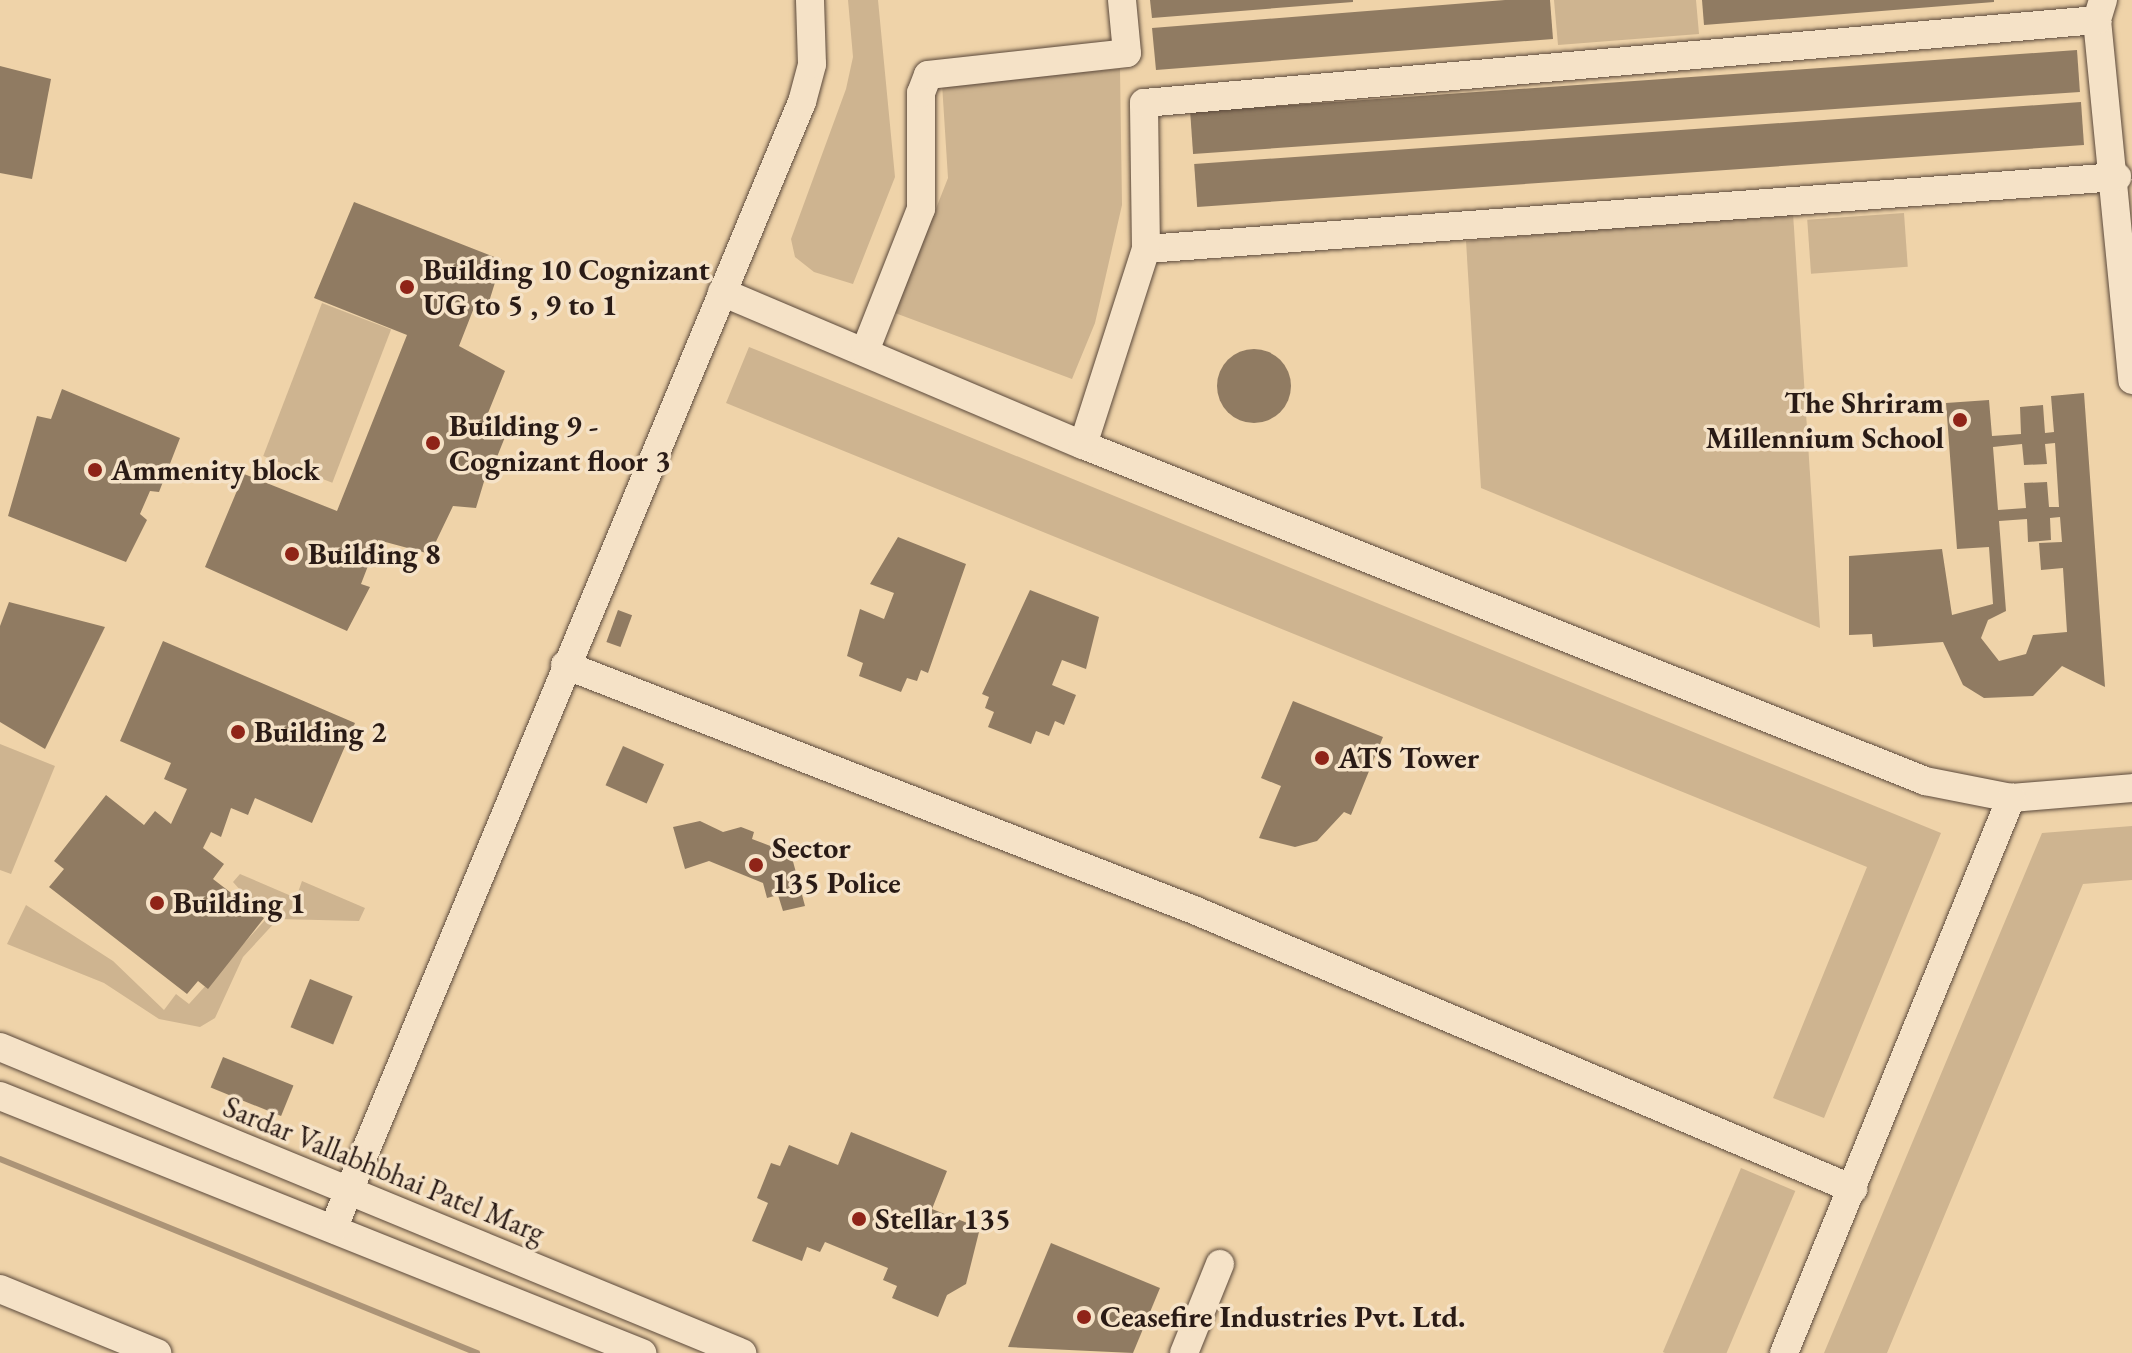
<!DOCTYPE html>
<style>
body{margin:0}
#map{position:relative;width:2132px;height:1353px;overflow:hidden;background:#efd3a9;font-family:"EB Garamond",serif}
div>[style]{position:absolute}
.green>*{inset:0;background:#ceb490;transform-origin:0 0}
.stream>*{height:6px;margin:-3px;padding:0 3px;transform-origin:3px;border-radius:3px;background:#ac9477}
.building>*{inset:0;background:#907b62;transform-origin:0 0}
.round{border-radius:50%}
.roads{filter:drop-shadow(0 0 2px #5b493b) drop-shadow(0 0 2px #5b493b)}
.minor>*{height:28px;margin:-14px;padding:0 14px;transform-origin:14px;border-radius:14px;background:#f5e2c7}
.dots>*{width:22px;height:22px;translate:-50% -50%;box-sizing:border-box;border:4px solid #f5e2c7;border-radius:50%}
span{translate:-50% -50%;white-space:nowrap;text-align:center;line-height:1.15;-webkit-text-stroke:7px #f5e2c7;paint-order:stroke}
.poi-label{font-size:30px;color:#2a1b16;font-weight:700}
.left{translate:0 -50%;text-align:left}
.right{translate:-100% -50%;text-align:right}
.street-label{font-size:30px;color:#2a1b16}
</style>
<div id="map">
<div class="green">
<div style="clip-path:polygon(848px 0,878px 0,895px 177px,853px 284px,814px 272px,795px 257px,791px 239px,846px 89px,853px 57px)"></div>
<div style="clip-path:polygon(1554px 0,1696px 0,1699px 34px,1558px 45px)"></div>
<div style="clip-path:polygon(1120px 69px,1122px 205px,1095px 323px,1072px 379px,895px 313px,948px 178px,942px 84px)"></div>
<div style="clip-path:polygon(1793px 213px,1820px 628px,1481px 488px,1466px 241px)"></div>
<div style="left:1904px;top:213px;width:54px;height:97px;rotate:86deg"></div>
<div style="left:322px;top:303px;width:74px;height:164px;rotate:21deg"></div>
<div style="clip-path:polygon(749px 347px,1941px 833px,1824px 1118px,1773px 1098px,1867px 867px,726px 403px)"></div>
<div style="clip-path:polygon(0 744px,55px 766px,11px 874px,0 870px)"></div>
<div style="clip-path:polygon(2132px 826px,2132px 880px,2083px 884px,1887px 1353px,1824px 1353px,2042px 833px)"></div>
<div style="clip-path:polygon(240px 874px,296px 898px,302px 881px,365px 908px,359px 921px,278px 919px,243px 957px,215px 1018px,200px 1027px,159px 1019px,104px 983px,7px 944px,26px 905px,113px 961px,164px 1010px,176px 994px,189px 1004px,266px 919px,233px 882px)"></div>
<div style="left:1741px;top:1168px;width:59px;height:200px;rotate:23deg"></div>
</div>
<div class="stream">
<div style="left:0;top:1159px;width:515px;rotate:22.13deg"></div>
</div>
<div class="building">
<div style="clip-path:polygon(1150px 0,1353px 0,1353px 2px,1152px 18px)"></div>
<div style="clip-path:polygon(1505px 0,1550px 0,1553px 39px,1156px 70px,1152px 28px)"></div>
<div style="clip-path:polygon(1702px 0,1994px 0,1994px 2px,1704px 25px)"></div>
<div style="left:2077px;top:50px;width:42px;height:889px;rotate:86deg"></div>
<div style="clip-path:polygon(0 66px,51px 79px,32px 179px,0 173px)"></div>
<div style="left:2081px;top:102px;width:43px;height:889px;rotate:86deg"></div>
<div style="clip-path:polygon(354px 202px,502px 260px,488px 305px,477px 300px,459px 346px,505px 371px,484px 423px,507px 432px,497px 457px,492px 455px,476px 508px,453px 506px,430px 554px,378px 540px,361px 584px,370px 587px,347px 631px,205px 567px,244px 474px,337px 511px,407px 335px,314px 298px)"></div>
<div class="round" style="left:1217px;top:349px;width:74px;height:74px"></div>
<div style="clip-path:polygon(62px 389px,180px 438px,159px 492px,150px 491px,140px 514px,147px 520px,126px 562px,8px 516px,37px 416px,51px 419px)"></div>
<div style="clip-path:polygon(evenodd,2084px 393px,2105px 687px,2062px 666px,2033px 696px,1984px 698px,1963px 685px,1943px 642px,1873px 647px,1872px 634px,1849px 635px,1849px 556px,1942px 549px,1952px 615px,1993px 604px,1989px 547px,1957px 549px,1946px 403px,1989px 400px,1992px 436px,2021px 434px,2020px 407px,2043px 405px,2045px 433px,2054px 432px,2051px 396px,2084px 393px,2055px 443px,2059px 507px,2049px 507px,2047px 482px,2024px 483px,2026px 508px,1998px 510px,1993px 447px,2022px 444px,2024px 465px,2047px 464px,2045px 444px,2055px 443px,2084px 393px,2060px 517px,2062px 542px,2039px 543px,2041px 570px,2063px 568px,2067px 632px,2033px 635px,2026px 654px,1999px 661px,1981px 638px,1988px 620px,2006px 611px,1999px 521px,2027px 519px,2028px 542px,2051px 540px,2050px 518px,2060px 517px)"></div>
<div style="clip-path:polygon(898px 537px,966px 564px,928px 673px,921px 670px,917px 681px,907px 678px,901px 692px,859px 676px,863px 663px,847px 656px,860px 609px,884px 619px,894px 593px,870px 584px)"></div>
<div style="clip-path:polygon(1030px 590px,1099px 617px,1086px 669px,1062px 660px,1052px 685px,1076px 695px,1064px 725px,1055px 721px,1049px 736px,1036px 731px,1031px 744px,988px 727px,994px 712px,985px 708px,989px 697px,982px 694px)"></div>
<div style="clip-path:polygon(9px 602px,105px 627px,45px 749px,0 722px,0 626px)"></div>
<div style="left:618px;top:610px;width:15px;height:34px;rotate:20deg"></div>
<div style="clip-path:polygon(163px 641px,355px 723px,312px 823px,255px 798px,248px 815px,231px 808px,221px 837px,211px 832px,203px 848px,224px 864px,213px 879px,264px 918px,208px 989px,198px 981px,187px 994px,49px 887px,64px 869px,54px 861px,106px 795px,144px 825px,155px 811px,171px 824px,187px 789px,164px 779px,171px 763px,120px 741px)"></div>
<div style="clip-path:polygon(1293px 701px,1383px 737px,1351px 815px,1344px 812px,1317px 841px,1295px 847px,1259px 838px,1281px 786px,1261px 778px)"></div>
<div style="left:623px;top:746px;width:45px;height:43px;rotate:24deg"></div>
<div style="clip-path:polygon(700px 821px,723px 832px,741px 827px,754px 832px,752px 839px,791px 854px,805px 906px,783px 911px,778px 895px,767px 898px,763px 883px,709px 861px,685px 869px,673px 827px)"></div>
<div style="left:310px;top:979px;width:46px;height:52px;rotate:22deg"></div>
<div style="left:223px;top:1057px;width:76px;height:33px;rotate:22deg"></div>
<div style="clip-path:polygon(851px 1132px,947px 1171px,932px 1209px,980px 1228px,966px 1284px,947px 1295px,938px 1317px,892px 1298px,897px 1286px,883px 1280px,888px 1268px,825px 1242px,820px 1252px,807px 1247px,802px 1261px,752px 1241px,768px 1203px,757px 1198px,771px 1163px,780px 1166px,789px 1145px,838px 1165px)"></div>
<div style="clip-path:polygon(1051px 1243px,1160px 1288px,1133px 1353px,1008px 1347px)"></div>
</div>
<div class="roads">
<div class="minor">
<div style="left:2103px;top:0;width:21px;rotate:107deg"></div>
<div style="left:2097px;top:20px;width:362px;rotate:84.4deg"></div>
<div style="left:1146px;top:249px;width:974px;rotate:-4.24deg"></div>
<div style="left:722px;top:292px;width:392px;rotate:23deg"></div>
<div style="left:1083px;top:445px;width:907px;rotate:21.75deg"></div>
<div style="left:1925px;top:781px;width:88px;rotate:11.2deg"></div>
<div style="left:2011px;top:798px;width:121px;rotate:-4.7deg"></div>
<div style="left:865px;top:351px;width:153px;rotate:-68.5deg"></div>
<div style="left:921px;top:209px;width:116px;rotate:-90deg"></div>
<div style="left:921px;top:93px;width:19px;rotate:-69deg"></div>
<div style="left:928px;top:75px;width:200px;rotate:-6.3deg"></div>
<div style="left:1127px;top:53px;width:53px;rotate:-95.4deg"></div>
<div style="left:1083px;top:445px;width:206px;rotate:-72.2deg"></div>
<div style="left:1146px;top:249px;width:146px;rotate:-90.8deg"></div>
<div style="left:1144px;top:103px;width:957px;rotate:-4.98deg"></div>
<div style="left:565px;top:665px;width:675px;rotate:21.28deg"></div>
<div style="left:1194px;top:910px;width:716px;rotate:22.95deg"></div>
<div style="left:0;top:1047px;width:803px;rotate:22.41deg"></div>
<div style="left:0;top:1096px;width:692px;rotate:21.82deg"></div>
<div style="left:333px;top:1229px;width:1221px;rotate:-67.41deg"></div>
<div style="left:802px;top:102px;width:39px;rotate:-75deg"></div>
<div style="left:812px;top:64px;width:64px;rotate:-91.8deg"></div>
<div style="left:0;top:1289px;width:170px;rotate:22.2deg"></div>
<div style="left:1184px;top:1353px;width:96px;rotate:-68deg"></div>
<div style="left:1784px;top:1353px;width:600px;rotate:-67.75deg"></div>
</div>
</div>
<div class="dots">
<div style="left:407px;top:287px;background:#8f2418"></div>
<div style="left:1960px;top:420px;background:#8f2418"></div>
<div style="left:433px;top:443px;background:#8f2418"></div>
<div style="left:95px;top:470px;background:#8f2418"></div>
<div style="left:292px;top:554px;background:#8f2418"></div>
<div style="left:238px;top:732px;background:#8f2418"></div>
<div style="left:1322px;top:758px;background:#8f2418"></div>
<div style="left:756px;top:865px;background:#8f2418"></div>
<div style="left:157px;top:903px;background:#8f2418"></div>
<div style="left:859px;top:1219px;background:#8f2418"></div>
<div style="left:1084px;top:1317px;background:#8f2418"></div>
</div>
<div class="poi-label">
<span class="left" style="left:423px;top:287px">Building 10 Cognizant<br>UG to 5 , 9 to 1</span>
<span class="right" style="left:1944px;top:420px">The Shriram<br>Millennium School</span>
<span class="left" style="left:449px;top:443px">Building 9 -<br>Cognizant floor 3</span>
<span class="left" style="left:111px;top:470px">Ammenity block</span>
<span class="left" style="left:308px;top:554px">Building 8</span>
<span class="left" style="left:254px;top:732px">Building 2</span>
<span class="left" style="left:1338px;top:758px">ATS Tower</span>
<span class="left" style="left:772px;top:865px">Sector<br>135 Police</span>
<span class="left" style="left:173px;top:903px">Building 1</span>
<span class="left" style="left:875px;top:1219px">Stellar 135</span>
<span class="left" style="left:1100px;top:1317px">Ceasefire Industries Pvt. Ltd.</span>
</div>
<div class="street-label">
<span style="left:384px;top:1170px;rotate:22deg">Sardar Vallabhbhai Patel Marg</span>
</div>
</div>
